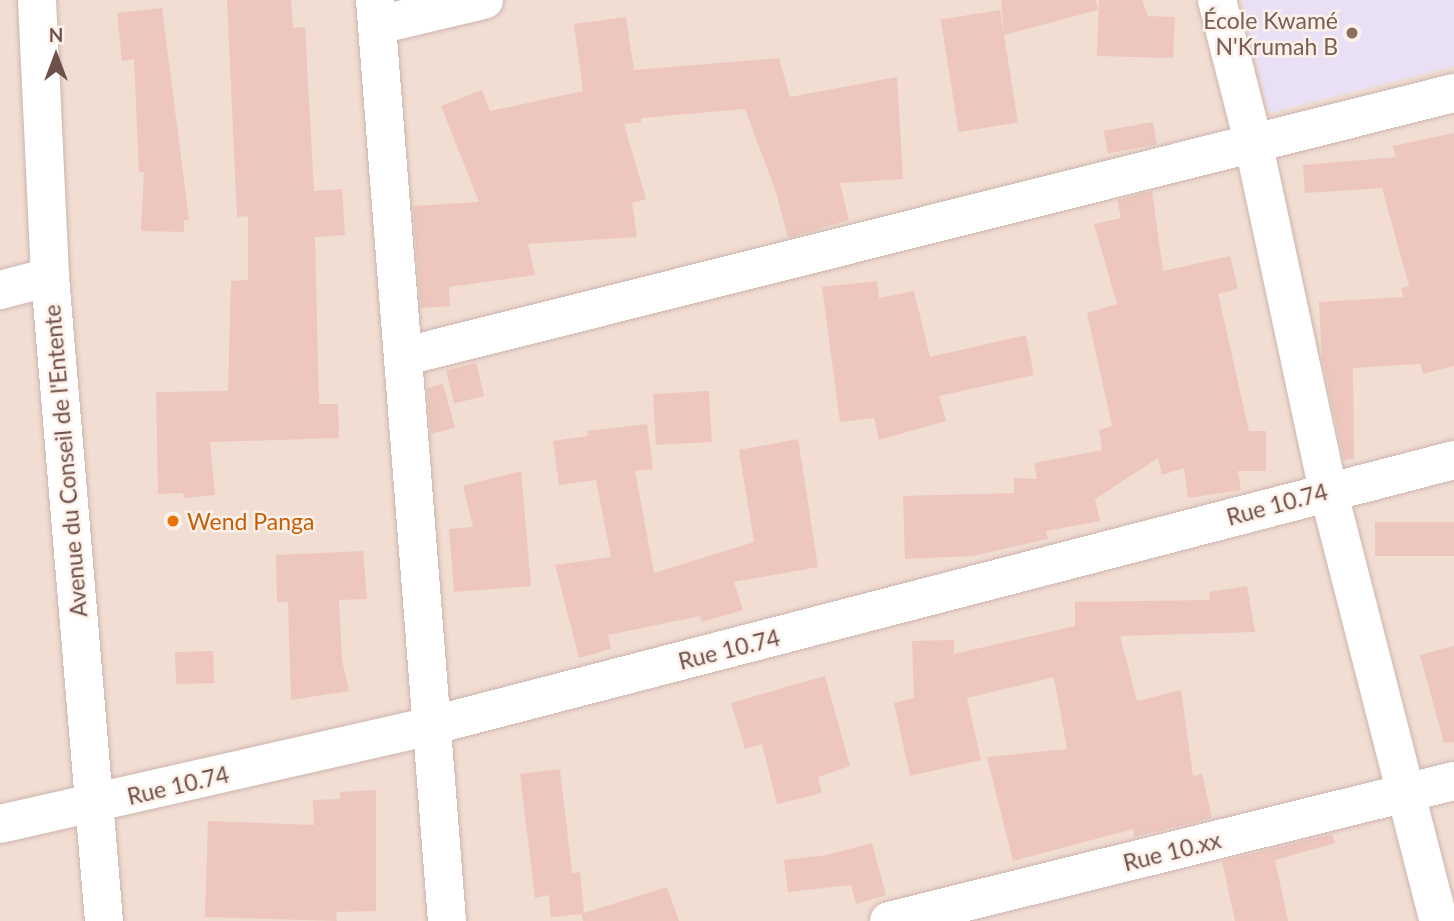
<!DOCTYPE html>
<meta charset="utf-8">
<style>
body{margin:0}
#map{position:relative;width:1454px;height:921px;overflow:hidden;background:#faece3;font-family:Lato,sans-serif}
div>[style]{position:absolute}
.residential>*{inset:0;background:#f1ddd2;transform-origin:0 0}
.education>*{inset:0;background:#e9e0f6}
.building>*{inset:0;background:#edc7bd;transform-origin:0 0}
.roads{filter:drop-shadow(0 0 2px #ccb5ae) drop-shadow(0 0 2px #ccb5ae)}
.minor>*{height:38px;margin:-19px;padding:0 19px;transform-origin:19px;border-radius:19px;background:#fff}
.tertiary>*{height:38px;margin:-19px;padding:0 19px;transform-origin:19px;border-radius:19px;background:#fff}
.secondary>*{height:38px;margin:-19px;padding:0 19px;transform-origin:19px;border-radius:19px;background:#fff}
.dots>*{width:19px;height:19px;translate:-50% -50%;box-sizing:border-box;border:4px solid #fdf1e9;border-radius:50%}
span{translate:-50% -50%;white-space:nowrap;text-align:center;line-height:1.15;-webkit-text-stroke:5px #fdf1e9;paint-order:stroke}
.education-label{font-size:23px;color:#785e54}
.right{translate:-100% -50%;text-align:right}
.street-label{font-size:23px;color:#6f514b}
.food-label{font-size:23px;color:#c56008}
.left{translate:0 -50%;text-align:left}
.north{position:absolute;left:21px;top:21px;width:70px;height:70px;-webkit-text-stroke:5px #fdf1e9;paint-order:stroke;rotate:0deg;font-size:19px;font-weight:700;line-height:28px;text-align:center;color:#6f514b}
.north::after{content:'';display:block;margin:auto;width:24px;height:32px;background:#6f514b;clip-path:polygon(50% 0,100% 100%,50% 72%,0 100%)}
</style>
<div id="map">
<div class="residential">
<div style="left:0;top:0;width:1454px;height:921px"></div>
</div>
<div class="education">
<div style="clip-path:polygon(1242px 0,1454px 0,1454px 66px,1269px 113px)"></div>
</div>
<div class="building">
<div style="clip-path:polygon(227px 0,291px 0,293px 28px,305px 27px,314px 191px,342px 189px,345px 235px,315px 237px,319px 404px,338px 404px,339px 438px,210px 442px,215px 495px,184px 498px,183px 493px,158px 494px,156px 392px,228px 391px,231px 281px,248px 280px,248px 216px,237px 217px)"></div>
<div style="clip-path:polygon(1001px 0,1096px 0,1098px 10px,1004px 35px)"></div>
<div style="clip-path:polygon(1099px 0,1142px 0,1148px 16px,1175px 17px,1173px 58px,1097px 56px)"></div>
<div style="clip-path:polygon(162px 8px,189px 220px,184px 220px,184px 232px,141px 231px,144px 172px,139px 172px,134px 59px,122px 61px,117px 13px)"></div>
<div style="left:1000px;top:10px;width:114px;height:60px;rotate:81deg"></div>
<div style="clip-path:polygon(626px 17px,634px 70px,779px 58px,790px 97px,897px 77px,903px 179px,840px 183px,849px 220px,788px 238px,776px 192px,745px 109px,641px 118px,641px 122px,624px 124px,646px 199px,632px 203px,637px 237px,528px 244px,535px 275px,449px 287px,450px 306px,421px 308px,413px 206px,479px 202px,441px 106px,482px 90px,490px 111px,583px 91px,574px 24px)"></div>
<div style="left:1153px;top:122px;width:23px;height:50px;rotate:80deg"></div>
<div style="clip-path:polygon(1454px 133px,1454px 366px,1423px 374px,1420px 364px,1353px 368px,1354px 459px,1344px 460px,1322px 358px,1319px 302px,1403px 297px,1401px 288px,1409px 286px,1382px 188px,1305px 193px,1303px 165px,1396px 157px,1393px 146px)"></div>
<div style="clip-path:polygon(1152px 191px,1163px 271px,1230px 256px,1238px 289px,1218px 294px,1249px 431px,1266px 431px,1266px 471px,1238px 471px,1241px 490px,1188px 498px,1184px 468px,1162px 475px,1158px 458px,1095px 499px,1100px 521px,1046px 531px,1048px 539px,973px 556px,905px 559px,903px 496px,1014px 493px,1014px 478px,1037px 479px,1034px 463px,1102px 450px,1099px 430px,1112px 426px,1087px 313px,1117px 304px,1094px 224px,1121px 218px,1117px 200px)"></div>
<div style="clip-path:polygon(877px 281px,879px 298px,914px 291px,930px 357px,1026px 335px,1034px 375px,939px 396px,946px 421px,879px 440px,874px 418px,840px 422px,822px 287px)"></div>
<div style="left:476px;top:363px;width:34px;height:31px;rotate:76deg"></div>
<div style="clip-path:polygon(443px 384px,455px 428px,431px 434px,427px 388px)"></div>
<div style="left:709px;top:391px;width:51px;height:56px;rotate:87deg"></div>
<div style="clip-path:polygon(647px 424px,653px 469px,635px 471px,654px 573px,754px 542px,739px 450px,798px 439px,818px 567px,734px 582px,743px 610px,702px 622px,700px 616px,608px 635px,611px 649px,579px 658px,555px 565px,611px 557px,596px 480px,559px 485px,553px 441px,588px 436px,587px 431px)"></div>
<div style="clip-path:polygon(521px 471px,531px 586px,454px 592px,449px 529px,473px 527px,463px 486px)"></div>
<div style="left:1454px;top:522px;width:34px;height:79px;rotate:90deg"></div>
<div style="clip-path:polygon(363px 551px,367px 599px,339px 600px,342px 660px,349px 691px,291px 700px,288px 602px,277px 602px,276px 555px)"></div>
<div style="clip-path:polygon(1247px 586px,1255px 632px,1120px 636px,1137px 701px,1181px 690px,1193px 776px,1202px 774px,1212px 818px,1134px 837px,1133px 829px,1013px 861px,987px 757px,1067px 749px,1054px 677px,967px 698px,981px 760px,910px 776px,894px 703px,914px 698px,912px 641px,954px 640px,954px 654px,1075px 626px,1075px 602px,1210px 600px,1209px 592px)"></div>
<div style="clip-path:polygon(1454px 646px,1454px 742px,1444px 743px,1420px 655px)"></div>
<div style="left:213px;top:651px;width:32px;height:38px;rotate:88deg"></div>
<div style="clip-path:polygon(825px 676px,850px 766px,818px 777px,822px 793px,777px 804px,762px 744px,745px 749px,731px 703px)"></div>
<div style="clip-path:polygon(560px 769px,572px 873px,580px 872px,584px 913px,667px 887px,679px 921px,583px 921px,582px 914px,551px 917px,549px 895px,535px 898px,520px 774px)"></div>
<div style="clip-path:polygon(376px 790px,376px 911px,336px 912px,337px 921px,205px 917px,208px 821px,314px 825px,313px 800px,340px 799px,340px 792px)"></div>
<div style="clip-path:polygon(1332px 834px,1335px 843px,1275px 860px,1288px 921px,1235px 921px,1222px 861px)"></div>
<div style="clip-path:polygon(872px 843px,886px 895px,856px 904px,851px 885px,788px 892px,784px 860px,827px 855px)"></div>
</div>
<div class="roads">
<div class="minor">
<div style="left:375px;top:0;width:924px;rotate:85.53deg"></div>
<div style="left:1217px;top:0;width:146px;rotate:75.7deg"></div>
<div style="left:1253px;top:141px;width:357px;rotate:77.9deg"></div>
<div style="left:1328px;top:490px;width:445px;rotate:75.6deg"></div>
<div style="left:378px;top:25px;width:109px;rotate:-13.3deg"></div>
<div style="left:0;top:290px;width:52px;rotate:-14.6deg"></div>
<div style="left:406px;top:356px;width:1080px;rotate:-14.09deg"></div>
<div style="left:889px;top:921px;width:582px;rotate:-13.92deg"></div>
</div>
<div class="tertiary">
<div style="left:37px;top:0;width:277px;rotate:87.3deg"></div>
<div style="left:50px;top:277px;width:646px;rotate:85.21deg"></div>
</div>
<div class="secondary">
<div style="left:0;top:824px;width:441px;rotate:-12.8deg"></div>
<div style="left:430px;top:726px;width:1058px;rotate:-14.56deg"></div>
</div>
</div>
<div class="dots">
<div style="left:1352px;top:33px;background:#8d6e63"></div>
<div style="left:173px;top:521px;background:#e8710a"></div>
</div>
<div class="education-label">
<span class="right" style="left:1338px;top:33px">École Kwamé<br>N'Krumah B</span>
</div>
<div class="street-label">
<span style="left:65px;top:461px;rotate:-95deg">Avenue du Conseil de l'Entente</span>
<span style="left:1277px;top:504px;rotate:-15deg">Rue 10.74</span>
<span style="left:729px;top:649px;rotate:-14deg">Rue 10.74</span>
<span style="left:178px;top:785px;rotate:-13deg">Rue 10.74</span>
<span style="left:1172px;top:851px;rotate:-14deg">Rue 10.xx</span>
</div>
<div class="food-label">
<span class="left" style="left:187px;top:521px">Wend Panga</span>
</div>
<div class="north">N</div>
</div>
